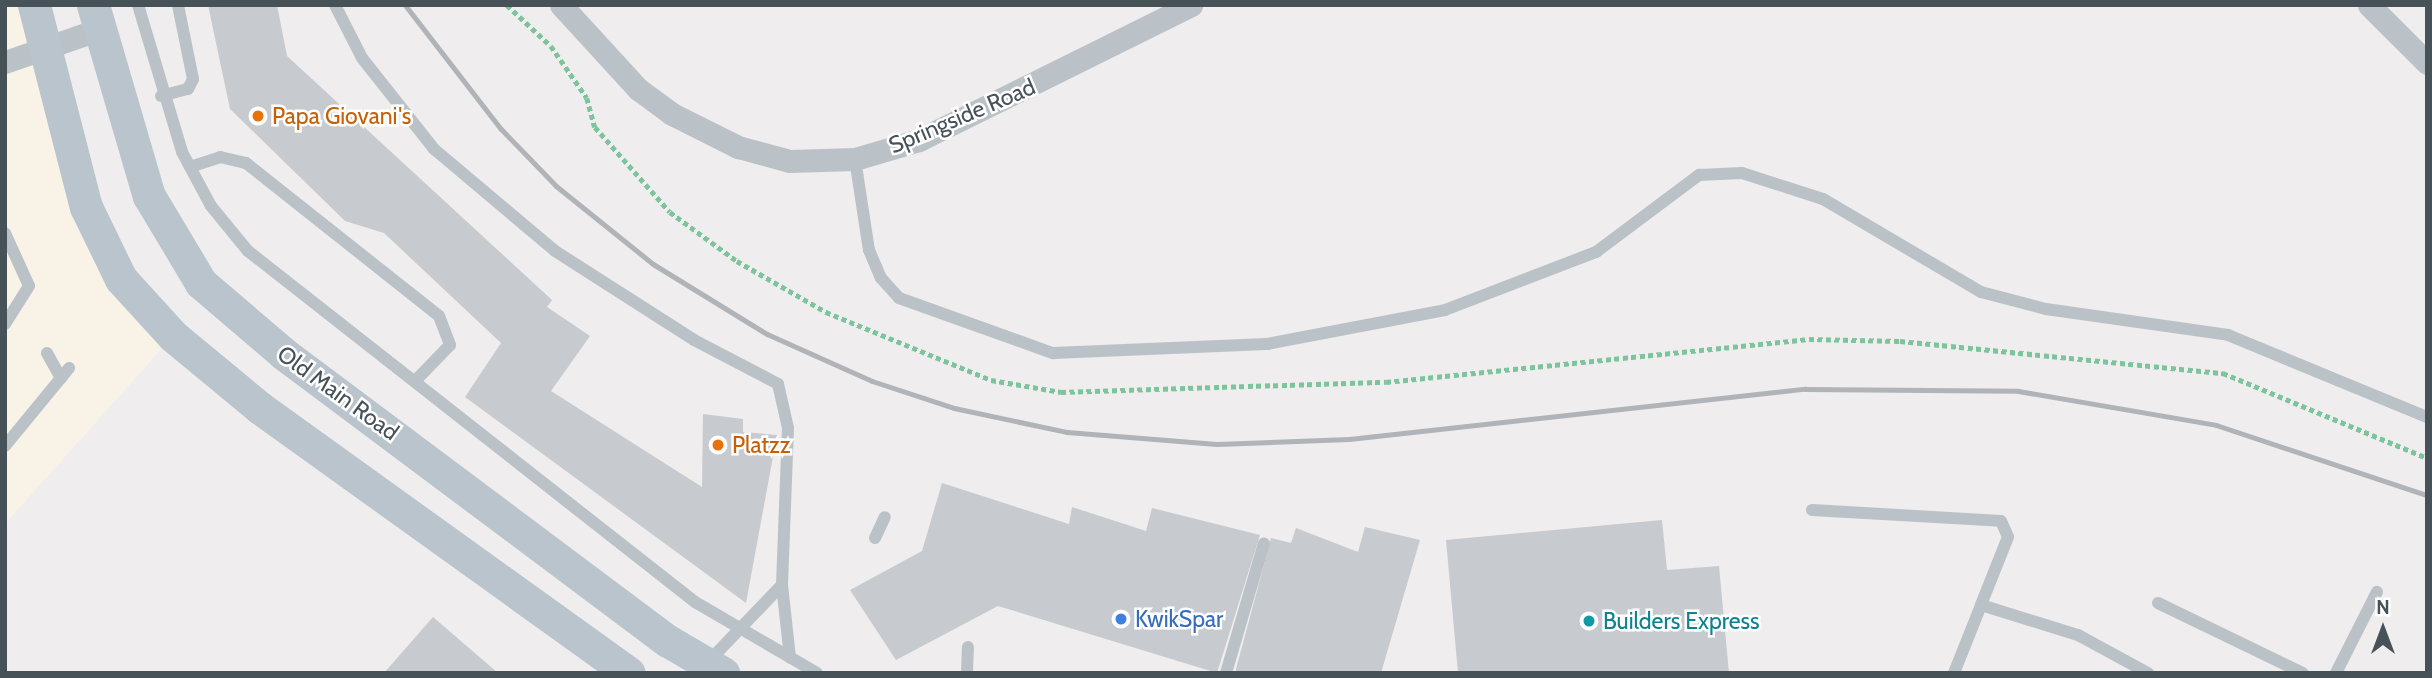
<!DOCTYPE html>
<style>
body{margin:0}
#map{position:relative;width:2432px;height:678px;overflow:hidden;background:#efeded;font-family:Cabin,sans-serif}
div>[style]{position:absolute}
.commercial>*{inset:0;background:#f9f3e7}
.building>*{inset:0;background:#c7cacf}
.path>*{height:4.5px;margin-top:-2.25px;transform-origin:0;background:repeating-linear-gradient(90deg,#7bc49c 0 5px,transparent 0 8.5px)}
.service>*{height:12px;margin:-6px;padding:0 6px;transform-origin:6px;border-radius:6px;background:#bac2c8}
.minor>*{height:23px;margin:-11.5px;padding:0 11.5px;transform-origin:11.5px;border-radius:11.5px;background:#bac2c8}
.secondary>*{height:33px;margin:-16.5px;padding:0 16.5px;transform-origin:16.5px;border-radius:16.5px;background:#bac4cd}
.rail>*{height:5px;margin:-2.5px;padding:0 2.5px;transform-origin:2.5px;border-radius:2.5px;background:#b0b3b7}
.dots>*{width:19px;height:19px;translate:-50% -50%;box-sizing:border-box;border:4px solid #fff;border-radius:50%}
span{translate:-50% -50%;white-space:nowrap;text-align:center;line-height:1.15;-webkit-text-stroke:5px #fff;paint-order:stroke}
.food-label{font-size:23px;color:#c56008}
.left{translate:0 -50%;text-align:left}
.street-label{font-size:23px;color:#475158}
.shop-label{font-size:23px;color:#366cbe}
.culture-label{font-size:23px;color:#0d838f}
.frame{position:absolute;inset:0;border:7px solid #475158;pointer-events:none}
.north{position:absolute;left:2348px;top:594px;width:70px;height:70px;-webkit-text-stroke:5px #fff;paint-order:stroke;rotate:0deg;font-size:19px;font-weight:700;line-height:28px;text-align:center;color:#475158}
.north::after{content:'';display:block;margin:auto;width:24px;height:32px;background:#475158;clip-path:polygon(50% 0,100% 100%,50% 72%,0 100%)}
</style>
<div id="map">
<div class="commercial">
<div style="clip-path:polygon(5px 5px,34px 5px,86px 207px,173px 336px,5px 524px)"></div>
</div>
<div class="building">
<div style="clip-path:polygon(208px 5px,277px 5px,287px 56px,552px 300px,547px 307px,590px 336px,551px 391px,702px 487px,703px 414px,743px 419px,743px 432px,777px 435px,746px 603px,465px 397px,501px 343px,384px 233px,345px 221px,230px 109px)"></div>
<div style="clip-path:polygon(942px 483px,1069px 524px,1072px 507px,1146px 531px,1152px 508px,1260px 535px,1217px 673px,998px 606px,896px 660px,850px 590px,922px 551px)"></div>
<div style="clip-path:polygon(1662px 520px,1667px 570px,1719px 566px,1729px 673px,1458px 673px,1446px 540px)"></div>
<div style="clip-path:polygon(1365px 527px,1420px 540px,1381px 673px,1235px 673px,1271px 538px,1291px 543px,1296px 528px,1358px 552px)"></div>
<div style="clip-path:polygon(433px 617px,498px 673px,384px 673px)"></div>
</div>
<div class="path">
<div style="left:507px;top:5px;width:60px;rotate:43deg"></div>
<div style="left:551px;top:46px;width:63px;rotate:55.3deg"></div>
<div style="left:587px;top:98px;width:30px;rotate:75deg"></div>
<div style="left:595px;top:127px;width:113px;rotate:48.6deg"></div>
<div style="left:670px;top:212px;width:83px;rotate:36.2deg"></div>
<div style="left:737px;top:261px;width:103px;rotate:29.8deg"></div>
<div style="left:826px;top:312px;width:178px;rotate:22.4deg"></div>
<div style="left:991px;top:380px;width:71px;rotate:9.7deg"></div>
<div style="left:1061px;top:392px;width:325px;rotate:-1.8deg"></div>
<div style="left:1386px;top:382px;width:425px;rotate:-5.8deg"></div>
<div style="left:1809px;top:339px;width:91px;rotate:1.3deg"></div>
<div style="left:1900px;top:341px;width:325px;rotate:5.7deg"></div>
<div style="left:2223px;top:373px;width:221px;rotate:22.6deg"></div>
</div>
<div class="service">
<div style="left:138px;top:5px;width:153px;rotate:73.3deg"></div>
<div style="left:182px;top:152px;width:61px;rotate:61.8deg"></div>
<div style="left:211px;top:206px;width:58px;rotate:50.6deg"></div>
<div style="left:248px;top:251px;width:568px;rotate:38.14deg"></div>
<div style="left:695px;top:602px;width:141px;rotate:30.2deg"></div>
<div style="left:335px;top:5px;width:59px;rotate:63deg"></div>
<div style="left:362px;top:58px;width:116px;rotate:51.6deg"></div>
<div style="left:434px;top:149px;width:158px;rotate:40.1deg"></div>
<div style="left:555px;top:251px;width:165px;rotate:32.6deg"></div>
<div style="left:694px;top:340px;width:95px;rotate:27.6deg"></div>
<div style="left:778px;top:384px;width:45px;rotate:77.2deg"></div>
<div style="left:788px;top:428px;width:157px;rotate:92.2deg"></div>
<div style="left:782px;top:585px;width:73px;rotate:83.7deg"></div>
<div style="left:161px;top:96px;width:28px;rotate:-15deg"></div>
<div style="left:188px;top:89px;width:11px;rotate:-63deg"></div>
<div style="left:193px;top:79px;width:76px;rotate:-101.5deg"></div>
<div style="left:855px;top:159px;width:92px;rotate:81.3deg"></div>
<div style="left:869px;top:250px;width:30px;rotate:67deg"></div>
<div style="left:881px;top:278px;width:27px;rotate:48deg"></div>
<div style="left:899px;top:298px;width:164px;rotate:19.7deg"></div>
<div style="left:1053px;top:353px;width:214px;rotate:-2.4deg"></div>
<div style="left:1267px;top:344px;width:181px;rotate:-10.8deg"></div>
<div style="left:1445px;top:310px;width:162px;rotate:-21deg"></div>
<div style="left:1596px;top:252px;width:129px;rotate:-36.8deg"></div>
<div style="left:1699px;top:175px;width:43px;rotate:-2.7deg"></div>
<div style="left:1742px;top:173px;width:85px;rotate:17.8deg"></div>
<div style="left:1823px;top:199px;width:183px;rotate:30.5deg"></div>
<div style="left:1981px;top:292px;width:67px;rotate:14.7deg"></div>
<div style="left:2046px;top:309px;width:184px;rotate:8.1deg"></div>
<div style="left:2228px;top:335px;width:215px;rotate:22.4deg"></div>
<div style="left:190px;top:167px;width:32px;rotate:-18deg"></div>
<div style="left:220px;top:157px;width:27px;rotate:13deg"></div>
<div style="left:246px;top:163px;width:246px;rotate:38.4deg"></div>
<div style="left:439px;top:316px;width:31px;rotate:69deg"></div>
<div style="left:450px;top:345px;width:47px;rotate:134.1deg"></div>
<div style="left:5px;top:233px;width:58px;rotate:65.6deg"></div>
<div style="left:29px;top:286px;width:45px;rotate:122.3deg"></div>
<div style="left:47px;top:353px;width:29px;rotate:61deg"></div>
<div style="left:5px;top:446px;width:101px;rotate:-50.6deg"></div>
<div style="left:1812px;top:510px;width:189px;rotate:3.3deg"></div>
<div style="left:2001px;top:521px;width:17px;rotate:66deg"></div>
<div style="left:2008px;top:537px;width:73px;rotate:111.7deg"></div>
<div style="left:875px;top:538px;width:23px;rotate:-65deg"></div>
<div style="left:2158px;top:603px;width:161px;rotate:25.8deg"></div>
<div style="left:709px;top:661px;width:105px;rotate:-46.2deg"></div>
<div style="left:967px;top:673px;width:26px;rotate:-88deg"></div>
<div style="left:1226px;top:673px;width:135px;rotate:-73.7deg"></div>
<div style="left:1954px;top:673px;width:73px;rotate:-68.3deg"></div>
<div style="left:1981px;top:605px;width:102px;rotate:17.2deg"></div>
<div style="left:2078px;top:635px;width:80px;rotate:28.5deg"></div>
<div style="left:2336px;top:673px;width:91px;rotate:-63.2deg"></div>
</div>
<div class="minor">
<div style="left:561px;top:5px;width:114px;rotate:47.5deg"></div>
<div style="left:638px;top:89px;width:42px;rotate:36.3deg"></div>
<div style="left:672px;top:114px;width:74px;rotate:26.6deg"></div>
<div style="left:738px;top:147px;width:54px;rotate:15.1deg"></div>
<div style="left:790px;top:161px;width:65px;rotate:-1.8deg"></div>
<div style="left:855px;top:159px;width:67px;rotate:-16.5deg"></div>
<div style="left:919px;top:140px;width:304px;rotate:-26.4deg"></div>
<div style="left:2369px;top:5px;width:82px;rotate:45deg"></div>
<div style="left:5px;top:62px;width:101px;rotate:-19.2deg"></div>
</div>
<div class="secondary">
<div style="left:34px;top:5px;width:209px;rotate:75.6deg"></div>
<div style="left:86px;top:207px;width:80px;rotate:64.1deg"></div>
<div style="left:121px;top:279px;width:77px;rotate:47.6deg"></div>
<div style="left:173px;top:336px;width:113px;rotate:39.6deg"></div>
<div style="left:260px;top:408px;width:454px;rotate:35.7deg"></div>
<div style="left:93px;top:5px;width:199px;rotate:73.7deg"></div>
<div style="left:149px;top:196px;width:101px;rotate:59.1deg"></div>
<div style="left:201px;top:283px;width:109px;rotate:40.5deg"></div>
<div style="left:284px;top:354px;width:479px;rotate:36.8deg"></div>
<div style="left:668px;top:641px;width:64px;rotate:30.2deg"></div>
</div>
<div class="rail">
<div style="left:405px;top:5px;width:157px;rotate:52.3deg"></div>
<div style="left:501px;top:129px;width:79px;rotate:46deg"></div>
<div style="left:556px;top:186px;width:124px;rotate:38.8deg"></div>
<div style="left:653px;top:264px;width:134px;rotate:31.6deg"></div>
<div style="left:767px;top:334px;width:115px;rotate:24.1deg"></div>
<div style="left:872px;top:381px;width:86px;rotate:18.2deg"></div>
<div style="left:954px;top:408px;width:116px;rotate:12deg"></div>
<div style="left:1067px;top:432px;width:150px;rotate:4.6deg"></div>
<div style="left:1217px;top:444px;width:132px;rotate:-2.2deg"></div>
<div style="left:1349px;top:439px;width:459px;rotate:-6.3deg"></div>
<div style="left:1805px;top:389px;width:213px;rotate:0.5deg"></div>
<div style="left:2018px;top:391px;width:201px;rotate:9.7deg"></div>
<div style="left:2216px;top:425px;width:222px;rotate:18.4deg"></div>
</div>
<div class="dots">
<div style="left:258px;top:116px;background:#e8710a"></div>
<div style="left:718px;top:445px;background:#e8710a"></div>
<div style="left:1121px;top:619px;background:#3f7fe0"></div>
<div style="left:1589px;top:621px;background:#0f9aa8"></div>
</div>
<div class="food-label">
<span class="left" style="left:272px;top:116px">Papa Giovani's</span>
<span class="left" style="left:732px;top:445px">Platzz</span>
</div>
<div class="street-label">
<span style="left:962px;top:116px;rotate:-23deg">Springside Road</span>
<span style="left:338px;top:393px;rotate:36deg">Old Main Road</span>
</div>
<div class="shop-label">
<span class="left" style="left:1135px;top:619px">KwikSpar</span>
</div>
<div class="culture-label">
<span class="left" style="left:1603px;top:621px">Builders Express</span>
</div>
<div class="frame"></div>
<div class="north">N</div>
</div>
